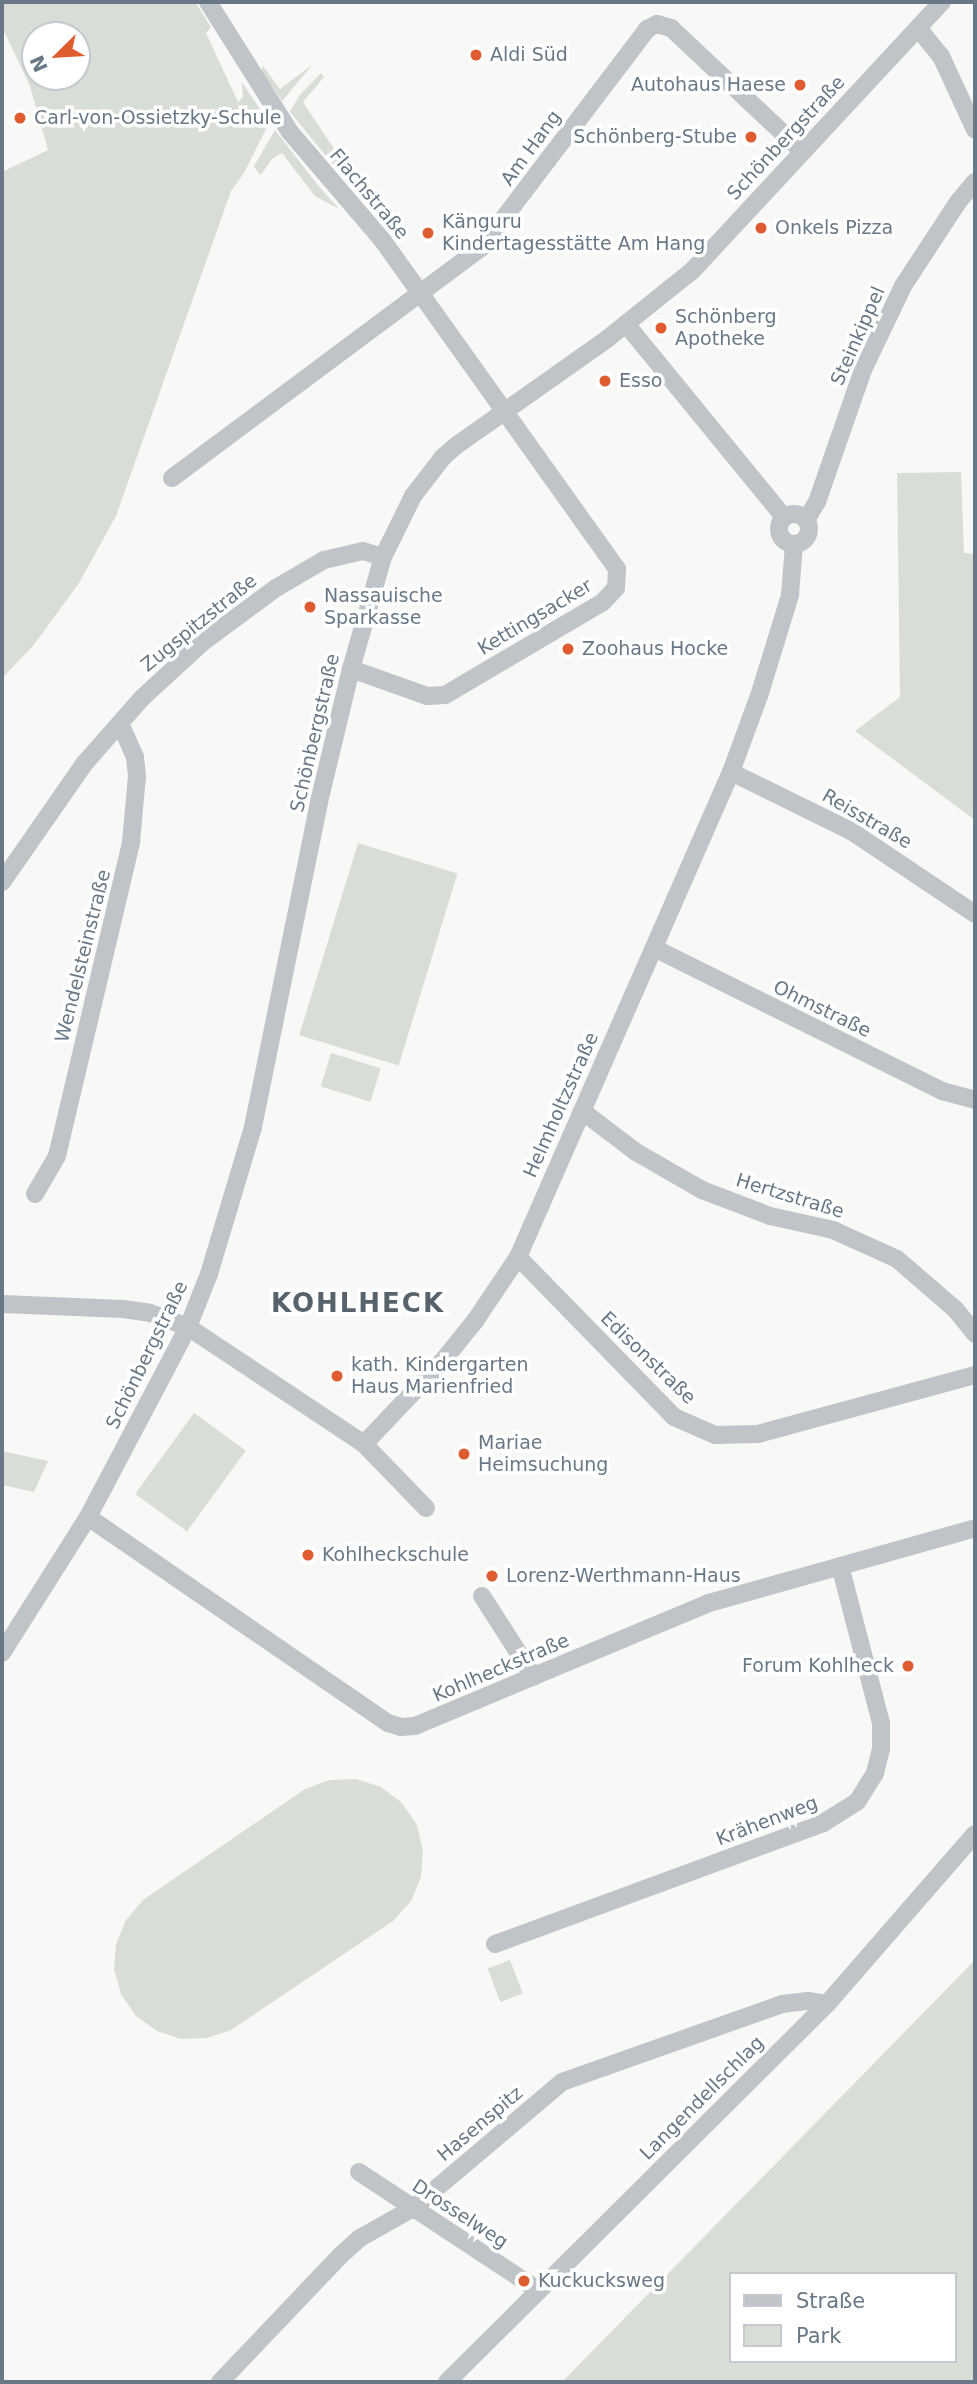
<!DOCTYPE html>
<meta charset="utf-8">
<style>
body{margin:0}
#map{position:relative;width:977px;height:2384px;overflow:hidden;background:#f8f9f6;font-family:"DejaVu Sans",sans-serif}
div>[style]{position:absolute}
.green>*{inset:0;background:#d8ddd5;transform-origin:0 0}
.minor>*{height:18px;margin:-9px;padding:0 9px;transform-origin:9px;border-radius:9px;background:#bfc4c8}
.minor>.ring{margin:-9px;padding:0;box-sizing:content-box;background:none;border:18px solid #bfc4c8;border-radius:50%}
.dots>*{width:19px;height:19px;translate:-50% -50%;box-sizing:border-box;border:4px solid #fff;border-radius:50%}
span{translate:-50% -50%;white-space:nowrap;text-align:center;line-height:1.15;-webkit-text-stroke:7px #fff;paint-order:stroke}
.poi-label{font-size:19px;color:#687886}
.left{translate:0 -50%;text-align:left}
.right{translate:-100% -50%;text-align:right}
.street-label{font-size:19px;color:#687886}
.district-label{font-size:26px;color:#56626c;font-weight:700;letter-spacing:2px}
.frame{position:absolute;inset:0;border:4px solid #687886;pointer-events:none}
.legend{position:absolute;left:729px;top:2272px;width:228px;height:91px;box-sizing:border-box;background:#fff;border:2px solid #c3c9cf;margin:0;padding:9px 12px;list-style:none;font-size:21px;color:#687886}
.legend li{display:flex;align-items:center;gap:14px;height:35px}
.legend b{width:35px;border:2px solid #c3c9cf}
.north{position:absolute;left:21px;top:21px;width:70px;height:70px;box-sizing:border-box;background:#fff;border:2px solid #c3c9cf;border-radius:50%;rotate:246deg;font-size:19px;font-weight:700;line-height:28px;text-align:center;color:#687886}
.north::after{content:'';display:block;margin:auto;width:24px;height:32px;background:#df5c30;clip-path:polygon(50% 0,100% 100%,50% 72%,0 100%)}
</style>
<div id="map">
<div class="green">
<div style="clip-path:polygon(evenodd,2px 2px,195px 2px,211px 27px,206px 33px,238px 102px,243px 97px,242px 82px,269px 123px,244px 173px,231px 191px,116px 516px,79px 583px,33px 646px,2px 678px,2px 172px,48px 150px,30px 86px,2px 27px,2px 2px,35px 35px,77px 35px,77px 77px,35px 77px,35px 35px)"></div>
<div style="clip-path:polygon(313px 64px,282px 101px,261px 71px,263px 66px,280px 89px)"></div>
<div style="clip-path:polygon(321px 73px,324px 77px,303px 102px,351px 174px,352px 180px,348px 183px,290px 112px,299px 96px)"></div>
<div style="clip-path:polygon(275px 130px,317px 184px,339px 209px,315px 196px,282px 153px,272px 159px,261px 175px,256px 170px,254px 166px)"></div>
<div style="clip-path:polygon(961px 472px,964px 553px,975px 554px,975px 820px,855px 731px,900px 697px,897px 473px)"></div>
<div style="left:358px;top:843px;width:104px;height:201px;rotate:17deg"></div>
<div style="left:331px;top:1053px;width:52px;height:35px;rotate:17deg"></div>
<div style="left:194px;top:1413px;width:64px;height:100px;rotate:36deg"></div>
<div style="clip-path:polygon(2px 1451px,48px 1461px,34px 1492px,2px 1485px)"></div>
<div style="clip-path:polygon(356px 1779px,381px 1787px,402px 1803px,417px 1825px,423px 1851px,421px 1877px,411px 1901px,393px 1921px,231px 2030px,207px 2038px,181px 2039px,157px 2031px,136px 2016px,121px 1994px,114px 1969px,116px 1944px,126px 1920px,143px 1900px,305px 1789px,329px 1780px)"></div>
<div style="left:510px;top:1960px;width:36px;height:24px;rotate:69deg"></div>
<div style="clip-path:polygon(evenodd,975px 1960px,975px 2382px,562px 2382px,975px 1960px,730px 2274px,954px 2274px,954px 2361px,730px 2361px,730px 2274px)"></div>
</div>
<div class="minor">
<div style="left:208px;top:2px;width:154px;rotate:57.8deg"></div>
<div style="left:290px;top:132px;width:143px;rotate:49.5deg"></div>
<div style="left:383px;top:241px;width:403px;rotate:54.5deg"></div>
<div style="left:617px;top:569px;width:19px;rotate:93deg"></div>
<div style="left:616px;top:588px;width:19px;rotate:133deg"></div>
<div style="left:603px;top:602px;width:183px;rotate:149.5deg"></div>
<div style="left:445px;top:695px;width:18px;rotate:177deg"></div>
<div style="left:427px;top:696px;width:81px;rotate:-160.4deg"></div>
<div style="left:918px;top:28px;width:36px;rotate:51deg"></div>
<div style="left:941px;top:56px;width:81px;rotate:65.3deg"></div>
<div style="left:626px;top:324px;width:249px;rotate:50.7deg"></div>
<div style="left:172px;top:478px;width:385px;rotate:-36.7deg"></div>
<div style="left:481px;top:248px;width:275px;rotate:-52.8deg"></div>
<div style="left:647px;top:29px;width:11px;rotate:-27deg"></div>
<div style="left:657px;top:24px;width:15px;rotate:16deg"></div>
<div style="left:671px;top:28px;width:180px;rotate:43.2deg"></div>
<div class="ring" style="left:779px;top:514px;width:12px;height:12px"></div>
<div style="left:806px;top:520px;width:21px;rotate:-59deg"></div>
<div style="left:817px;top:502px;width:140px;rotate:-70.8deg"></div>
<div style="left:863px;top:370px;width:93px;rotate:-64.5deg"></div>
<div style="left:903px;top:286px;width:100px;rotate:-56.8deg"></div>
<div style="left:958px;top:202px;width:26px;rotate:-50deg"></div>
<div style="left:731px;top:772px;width:134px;rotate:26.2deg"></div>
<div style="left:851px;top:831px;width:149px;rotate:33.8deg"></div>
<div style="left:2px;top:882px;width:144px;rotate:-55.2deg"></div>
<div style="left:84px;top:764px;width:88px;rotate:-48.7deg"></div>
<div style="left:142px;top:698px;width:83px;rotate:-42.6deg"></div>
<div style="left:203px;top:642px;width:91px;rotate:-36.5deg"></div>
<div style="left:276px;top:588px;width:56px;rotate:-30.3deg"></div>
<div style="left:324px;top:560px;width:40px;rotate:-13deg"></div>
<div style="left:363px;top:551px;width:21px;rotate:17deg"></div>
<div style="left:654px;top:948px;width:322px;rotate:26.4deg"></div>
<div style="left:942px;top:1091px;width:34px;rotate:15deg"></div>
<div style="left:582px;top:1111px;width:68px;rotate:37.2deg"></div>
<div style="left:636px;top:1152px;width:76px;rotate:29.9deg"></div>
<div style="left:702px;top:1190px;width:73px;rotate:20.9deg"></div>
<div style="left:770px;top:1216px;width:65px;rotate:12.5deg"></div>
<div style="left:833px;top:1230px;width:70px;rotate:24.4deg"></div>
<div style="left:897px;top:1259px;width:77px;rotate:40.8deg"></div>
<div style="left:955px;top:1309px;width:32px;rotate:51deg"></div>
<div style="left:35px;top:1194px;width:44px;rotate:-59.9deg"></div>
<div style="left:57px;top:1156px;width:323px;rotate:-76.7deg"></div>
<div style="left:131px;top:842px;width:66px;rotate:-84.8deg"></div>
<div style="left:137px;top:776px;width:19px;rotate:-96deg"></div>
<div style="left:135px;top:757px;width:37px;rotate:-114deg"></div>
<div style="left:518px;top:1257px;width:223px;rotate:45.7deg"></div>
<div style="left:674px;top:1417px;width:45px;rotate:23.7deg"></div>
<div style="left:715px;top:1435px;width:43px;rotate:-1.3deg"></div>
<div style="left:758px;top:1434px;width:225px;rotate:-15.2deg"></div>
<div style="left:2px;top:1304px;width:121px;rotate:2.4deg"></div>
<div style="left:123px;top:1309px;width:27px;rotate:8deg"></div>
<div style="left:150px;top:1313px;width:40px;rotate:20.2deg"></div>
<div style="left:188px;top:1327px;width:211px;rotate:33.6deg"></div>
<div style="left:364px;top:1444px;width:112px;rotate:-46.5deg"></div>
<div style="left:441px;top:1363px;width:54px;rotate:-51deg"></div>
<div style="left:475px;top:1321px;width:77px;rotate:-56.1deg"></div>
<div style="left:518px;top:1257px;width:530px;rotate:-66.29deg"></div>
<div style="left:731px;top:772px;width:81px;rotate:-69.8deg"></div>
<div style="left:759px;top:696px;width:106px;rotate:-72.9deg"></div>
<div style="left:790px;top:595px;width:51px;rotate:-85.5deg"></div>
<div style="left:364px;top:1444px;width:89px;rotate:45.9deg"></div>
<div style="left:88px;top:1517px;width:364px;rotate:34.5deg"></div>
<div style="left:388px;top:1723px;width:14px;rotate:17deg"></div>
<div style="left:401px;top:1727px;width:14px;rotate:-4deg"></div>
<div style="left:415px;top:1726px;width:319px;rotate:-22.7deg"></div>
<div style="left:709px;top:1603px;width:276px;rotate:-15.7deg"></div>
<div style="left:482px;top:1596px;width:96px;rotate:57.3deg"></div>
<div style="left:2px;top:1653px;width:161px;rotate:-57.7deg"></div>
<div style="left:88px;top:1517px;width:215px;rotate:-62.2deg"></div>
<div style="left:188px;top:1327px;width:57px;rotate:-68.4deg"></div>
<div style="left:209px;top:1274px;width:153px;rotate:-73.3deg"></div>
<div style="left:253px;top:1127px;width:332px;rotate:-78.5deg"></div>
<div style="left:319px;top:802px;width:137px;rotate:-76.5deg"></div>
<div style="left:351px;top:669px;width:116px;rotate:-74.1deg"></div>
<div style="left:383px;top:557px;width:68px;rotate:-63.8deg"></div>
<div style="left:413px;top:496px;width:49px;rotate:-52.4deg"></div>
<div style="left:443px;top:457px;width:18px;rotate:-41deg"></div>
<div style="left:457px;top:445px;width:184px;rotate:-35.2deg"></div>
<div style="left:607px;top:339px;width:109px;rotate:-38.7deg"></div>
<div style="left:692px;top:271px;width:367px;rotate:-47.1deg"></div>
<div style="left:495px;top:1944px;width:350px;rotate:-20.2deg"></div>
<div style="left:823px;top:1823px;width:40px;rotate:-32deg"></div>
<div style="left:857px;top:1802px;width:34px;rotate:-58deg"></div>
<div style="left:875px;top:1773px;width:25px;rotate:-76deg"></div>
<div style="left:881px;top:1749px;width:26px;rotate:-90deg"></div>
<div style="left:881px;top:1723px;width:162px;rotate:-104.6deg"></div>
<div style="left:359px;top:2172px;width:214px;rotate:33.4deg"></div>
<div style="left:220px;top:2382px;width:175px;rotate:-46.4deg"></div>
<div style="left:341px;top:2255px;width:25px;rotate:-42deg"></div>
<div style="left:360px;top:2238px;width:61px;rotate:-29.5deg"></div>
<div style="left:413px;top:2208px;width:195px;rotate:-40.2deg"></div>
<div style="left:562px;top:2082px;width:233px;rotate:-19.5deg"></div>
<div style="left:782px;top:2004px;width:26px;rotate:-7deg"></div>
<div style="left:808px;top:2001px;width:19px;rotate:9deg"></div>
<div style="left:447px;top:2382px;width:536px;rotate:-44.85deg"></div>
<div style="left:827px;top:2004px;width:225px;rotate:-49deg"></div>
</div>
<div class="dots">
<div style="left:476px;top:55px;background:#df5c30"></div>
<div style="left:800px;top:85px;background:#df5c30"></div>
<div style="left:20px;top:118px;background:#df5c30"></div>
<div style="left:751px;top:137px;background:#df5c30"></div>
<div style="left:761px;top:228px;background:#df5c30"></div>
<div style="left:428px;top:233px;background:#df5c30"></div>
<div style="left:661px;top:328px;background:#df5c30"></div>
<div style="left:605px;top:381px;background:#df5c30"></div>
<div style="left:310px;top:607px;background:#df5c30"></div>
<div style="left:568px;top:649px;background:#df5c30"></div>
<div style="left:337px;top:1376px;background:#df5c30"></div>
<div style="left:464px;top:1454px;background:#df5c30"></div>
<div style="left:308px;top:1555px;background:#df5c30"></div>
<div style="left:492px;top:1576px;background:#df5c30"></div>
<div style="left:908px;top:1666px;background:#df5c30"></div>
<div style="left:524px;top:2281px;background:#df5c30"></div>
</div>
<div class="poi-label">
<span class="left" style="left:490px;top:55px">Aldi Süd</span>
<span class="right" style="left:786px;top:85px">Autohaus Haese</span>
<span class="left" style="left:34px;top:118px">Carl-von-Ossietzky-Schule</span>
<span class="right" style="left:737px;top:137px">Schönberg-Stube</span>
<span class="left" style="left:442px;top:233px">Känguru<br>Kindertagesstätte Am Hang</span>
<span class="left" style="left:775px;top:228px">Onkels Pizza</span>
<span class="left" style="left:675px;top:328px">Schönberg<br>Apotheke</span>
<span class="left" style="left:619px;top:381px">Esso</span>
<span class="left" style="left:324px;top:607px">Nassauische<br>Sparkasse</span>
<span class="left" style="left:582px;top:649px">Zoohaus Hocke</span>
<span class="left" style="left:351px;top:1376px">kath. Kindergarten<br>Haus Marienfried</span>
<span class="left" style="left:478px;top:1454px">Mariae<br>Heimsuchung</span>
<span class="left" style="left:322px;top:1555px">Kohlheckschule</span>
<span class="left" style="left:506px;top:1576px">Lorenz-Werthmann-Haus</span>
<span class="right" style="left:894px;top:1666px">Forum Kohlheck</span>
<span class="left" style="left:538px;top:2281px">Kuckucksweg</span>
</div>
<div class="street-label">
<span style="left:786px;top:138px;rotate:-47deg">Schönbergstraße</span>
<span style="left:531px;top:148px;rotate:-54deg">Am Hang</span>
<span style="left:369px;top:194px;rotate:50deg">Flachstraße</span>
<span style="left:858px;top:336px;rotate:-66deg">Steinkippel</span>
<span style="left:535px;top:617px;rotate:-31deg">Kettingsacker</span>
<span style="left:199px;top:623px;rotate:-39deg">Zugspitzstraße</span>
<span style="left:315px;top:733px;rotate:-77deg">Schönbergstraße</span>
<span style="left:867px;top:819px;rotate:30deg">Reisstraße</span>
<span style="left:83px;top:956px;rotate:-76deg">Wendelsteinstraße</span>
<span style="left:822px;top:1009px;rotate:26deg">Ohmstraße</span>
<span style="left:561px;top:1105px;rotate:-66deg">Helmholtzstraße</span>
<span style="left:790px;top:1196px;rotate:17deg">Hertzstraße</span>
<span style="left:147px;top:1355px;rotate:-64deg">Schönbergstraße</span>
<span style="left:648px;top:1358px;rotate:44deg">Edisonstraße</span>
<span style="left:501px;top:1668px;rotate:-23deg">Kohlheckstraße</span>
<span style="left:767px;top:1821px;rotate:-21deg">Krähenweg</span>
<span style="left:702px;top:2098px;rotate:-45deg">Langendellschlag</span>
<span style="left:480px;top:2124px;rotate:-40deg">Hasenspitz</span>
<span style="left:460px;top:2214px;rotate:33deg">Drosselweg</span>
</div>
<div class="district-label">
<span style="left:358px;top:1304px">KOHLHECK</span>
</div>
<div class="frame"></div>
<ul class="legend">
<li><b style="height:9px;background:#bfc4c8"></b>Straße</li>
<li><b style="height:19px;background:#d8ddd5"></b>Park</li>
</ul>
<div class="north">N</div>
</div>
